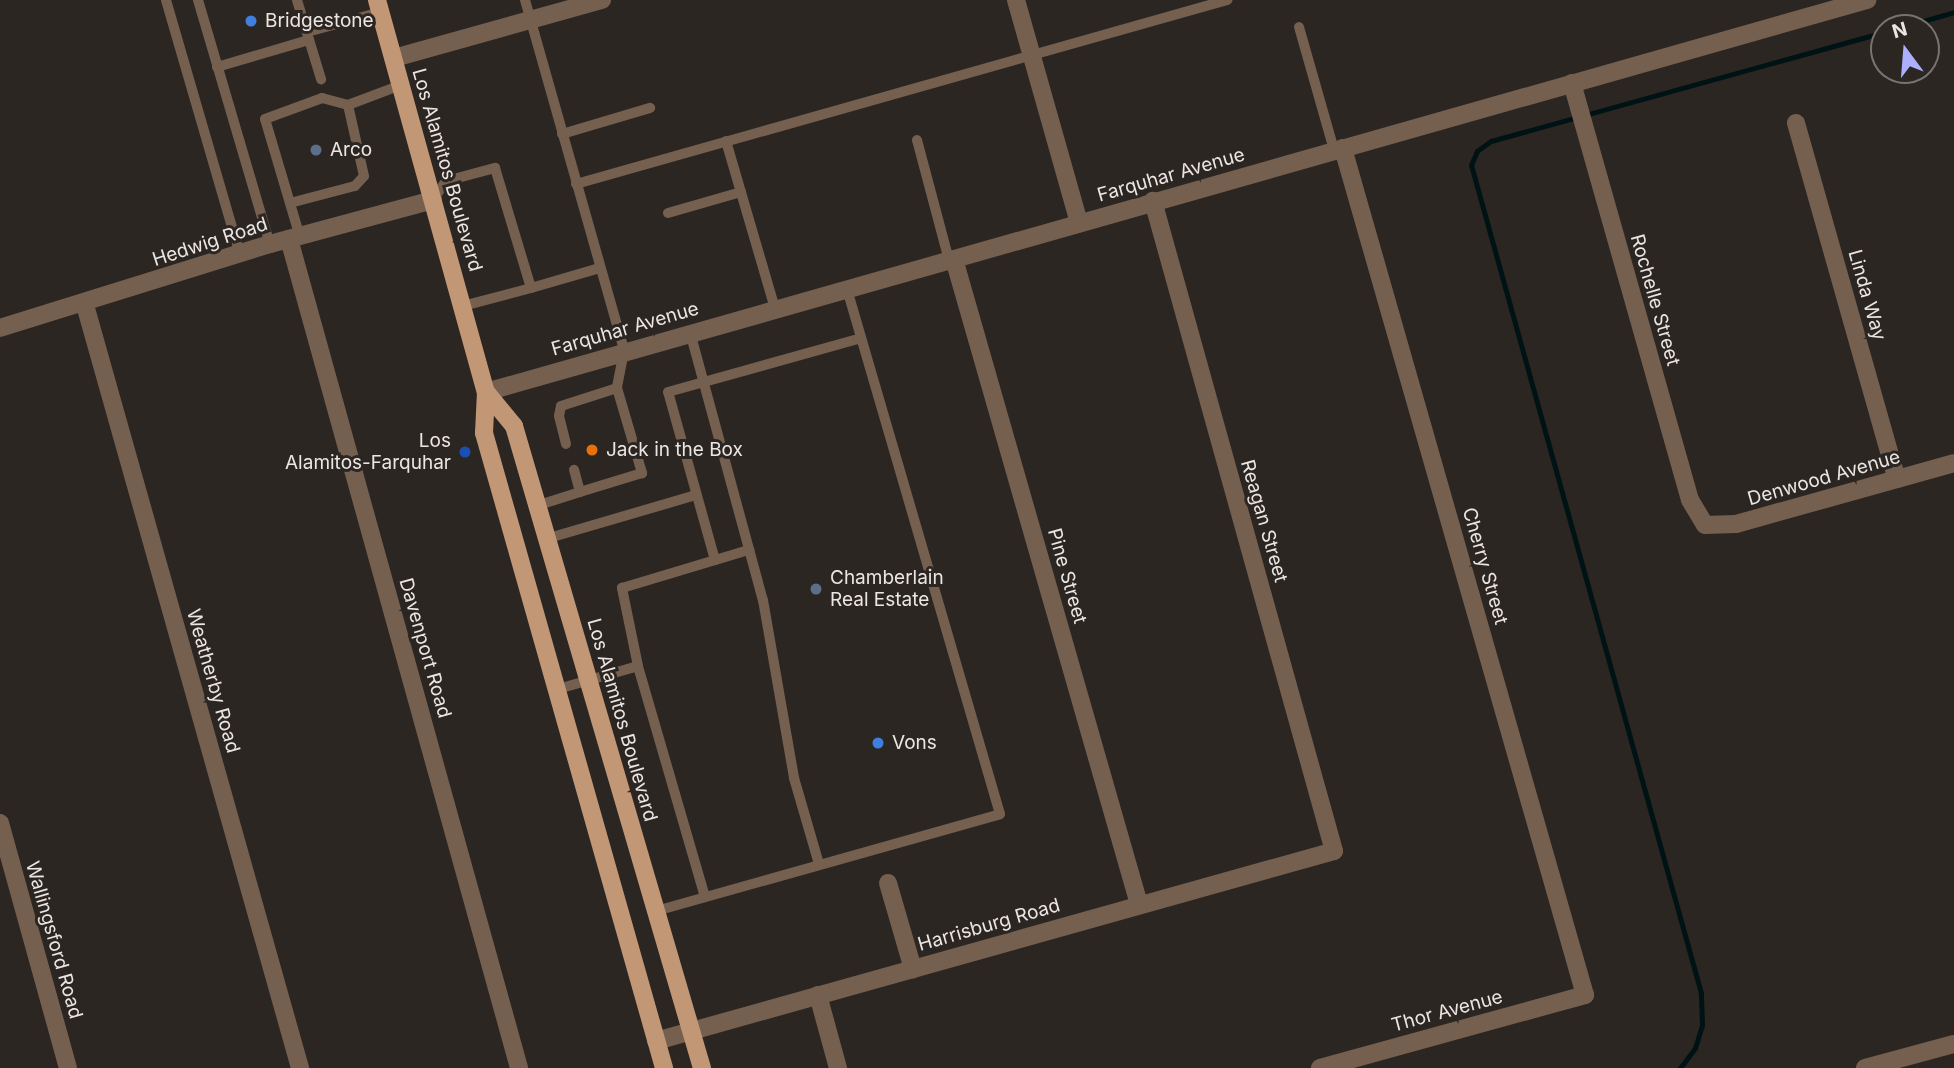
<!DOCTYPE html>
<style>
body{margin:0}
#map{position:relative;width:1954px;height:1068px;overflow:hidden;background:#2c2622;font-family:Inter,sans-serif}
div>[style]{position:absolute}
.stream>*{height:5px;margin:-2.5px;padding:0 2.5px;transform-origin:2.5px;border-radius:2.5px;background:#001314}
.service>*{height:10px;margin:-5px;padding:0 5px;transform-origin:5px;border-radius:5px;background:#756050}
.minor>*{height:18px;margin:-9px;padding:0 9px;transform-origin:9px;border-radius:9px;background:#756050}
.tertiary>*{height:18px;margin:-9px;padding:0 9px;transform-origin:9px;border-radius:9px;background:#756050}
.primary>*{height:18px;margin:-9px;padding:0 9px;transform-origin:9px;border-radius:9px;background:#c29776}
.dots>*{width:19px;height:19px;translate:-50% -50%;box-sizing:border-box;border:4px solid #2c2622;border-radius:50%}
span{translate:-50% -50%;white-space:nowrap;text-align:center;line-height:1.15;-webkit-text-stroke:6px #2c2622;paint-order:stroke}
.poi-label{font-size:19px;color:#ebe6e4}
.left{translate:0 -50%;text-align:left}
.right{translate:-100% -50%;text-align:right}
.street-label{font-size:19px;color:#ebe6e4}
.north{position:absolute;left:1870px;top:14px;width:70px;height:70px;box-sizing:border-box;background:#2c2622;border:2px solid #787370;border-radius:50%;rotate:344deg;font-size:19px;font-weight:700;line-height:28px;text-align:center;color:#ebe6e4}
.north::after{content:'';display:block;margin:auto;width:24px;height:32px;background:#acaffb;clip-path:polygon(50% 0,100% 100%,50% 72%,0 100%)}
</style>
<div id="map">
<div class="stream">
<div style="left:1899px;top:28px;width:57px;rotate:-16.2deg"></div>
<div style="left:1680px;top:1068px;width:25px;rotate:-53deg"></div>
<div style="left:1695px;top:1048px;width:24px;rotate:-73deg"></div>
<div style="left:1702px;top:1025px;width:32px;rotate:-92deg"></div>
<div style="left:1701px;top:993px;width:859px;rotate:-105.52deg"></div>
<div style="left:1471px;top:165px;width:15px;rotate:-67deg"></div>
<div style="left:1477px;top:151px;width:17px;rotate:-36deg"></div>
<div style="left:1491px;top:141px;width:408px;rotate:-15.5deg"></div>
</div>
<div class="service">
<div style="left:166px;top:0;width:265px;rotate:73.8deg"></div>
<div style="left:198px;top:0;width:254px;rotate:73.6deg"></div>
<div style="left:297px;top:0;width:83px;rotate:73.1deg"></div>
<div style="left:525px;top:0;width:365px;rotate:74.2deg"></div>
<div style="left:624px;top:351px;width:38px;rotate:101deg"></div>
<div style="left:617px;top:388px;width:89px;rotate:73.6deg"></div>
<div style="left:642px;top:473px;width:65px;rotate:163deg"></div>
<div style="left:580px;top:492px;width:23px;rotate:-105deg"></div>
<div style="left:1299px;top:27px;width:128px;rotate:74.1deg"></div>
<div style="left:307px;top:32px;width:77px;rotate:-15.1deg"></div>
<div style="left:217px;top:67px;width:96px;rotate:-16.4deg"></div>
<div style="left:562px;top:134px;width:92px;rotate:-16.5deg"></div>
<div style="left:917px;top:140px;width:124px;rotate:75.1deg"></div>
<div style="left:726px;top:141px;width:175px;rotate:73.7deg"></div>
<div style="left:576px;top:184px;width:677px;rotate:-15.78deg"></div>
<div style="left:433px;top:200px;width:23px;rotate:-56deg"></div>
<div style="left:446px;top:181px;width:51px;rotate:-14.9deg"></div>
<div style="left:495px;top:168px;width:125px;rotate:73.3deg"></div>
<div style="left:531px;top:288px;width:70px;rotate:165.2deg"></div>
<div style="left:290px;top:203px;width:67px;rotate:-14.7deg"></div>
<div style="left:355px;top:186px;width:13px;rotate:-48deg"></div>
<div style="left:364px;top:176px;width:73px;rotate:-102.7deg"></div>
<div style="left:668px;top:213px;width:76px;rotate:-16deg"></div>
<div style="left:300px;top:237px;width:123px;rotate:-106.5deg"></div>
<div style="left:265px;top:119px;width:61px;rotate:-20.2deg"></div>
<div style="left:322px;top:98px;width:27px;rotate:15deg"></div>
<div style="left:348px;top:105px;width:57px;rotate:-20.7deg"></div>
<div style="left:531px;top:288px;width:72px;rotate:-16.2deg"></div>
<div style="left:690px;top:332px;width:278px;rotate:74.8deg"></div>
<div style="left:763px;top:600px;width:181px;rotate:80.1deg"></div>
<div style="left:794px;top:778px;width:90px;rotate:73.8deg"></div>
<div style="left:566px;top:444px;width:29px;rotate:-104deg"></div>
<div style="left:559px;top:416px;width:10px;rotate:-79deg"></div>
<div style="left:561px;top:406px;width:59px;rotate:-17.8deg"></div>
<div style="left:539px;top:505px;width:43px;rotate:-17.6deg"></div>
<div style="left:549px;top:538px;width:153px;rotate:-16.3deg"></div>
<div style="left:715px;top:560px;width:174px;rotate:-105.6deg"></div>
<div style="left:668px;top:392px;width:200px;rotate:-15.6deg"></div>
<div style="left:558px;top:689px;width:83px;rotate:-16deg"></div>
<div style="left:705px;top:897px;width:241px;rotate:-106.2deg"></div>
<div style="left:638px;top:666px;width:80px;rotate:-101.6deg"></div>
<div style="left:622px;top:588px;width:133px;rotate:-16.7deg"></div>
<div style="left:656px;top:911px;width:357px;rotate:-15.7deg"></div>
<div style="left:1000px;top:814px;width:547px;rotate:-106.25deg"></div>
</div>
<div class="minor">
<div style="left:1016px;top:0;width:232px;rotate:74.2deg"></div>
<div style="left:394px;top:58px;width:216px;rotate:-15.6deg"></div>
<div style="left:1572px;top:83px;width:433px;rotate:74.2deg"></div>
<div style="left:1690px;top:500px;width:29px;rotate:59deg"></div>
<div style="left:1796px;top:123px;width:370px;rotate:74.2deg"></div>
<div style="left:289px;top:239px;width:860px;rotate:74.49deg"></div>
<div style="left:954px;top:259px;width:671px;rotate:74deg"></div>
<div style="left:85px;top:305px;width:793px;rotate:74.26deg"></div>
<div style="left:1705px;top:525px;width:31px;rotate:-2deg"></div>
<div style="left:1736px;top:524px;width:226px;rotate:-15.6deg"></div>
<div style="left:0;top:823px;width:254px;rotate:74.5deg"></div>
<div style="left:888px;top:883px;width:90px;rotate:73.8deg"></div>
<div style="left:818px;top:995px;width:76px;rotate:74.7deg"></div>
<div style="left:656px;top:1041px;width:704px;rotate:-15.65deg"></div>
<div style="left:1334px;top:851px;width:675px;rotate:-105.56deg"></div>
<div style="left:1320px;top:1068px;width:275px;rotate:-15.4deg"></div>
<div style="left:1585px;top:995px;width:881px;rotate:-105.95deg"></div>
<div style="left:1865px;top:1068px;width:92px;rotate:-15.1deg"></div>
</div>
<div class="tertiary">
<div style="left:0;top:328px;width:283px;rotate:-17.3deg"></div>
<div style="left:270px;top:244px;width:169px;rotate:-15.1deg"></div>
<div style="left:486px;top:392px;width:1436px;rotate:-15.85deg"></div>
</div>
<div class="primary">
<div style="left:377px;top:0;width:407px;rotate:74.5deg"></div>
<div style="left:486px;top:392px;width:41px;rotate:92.8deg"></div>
<div style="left:484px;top:433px;width:660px;rotate:74.17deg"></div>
<div style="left:486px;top:392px;width:44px;rotate:50.5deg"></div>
<div style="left:514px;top:426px;width:669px;rotate:73.68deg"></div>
</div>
<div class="dots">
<div style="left:251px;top:21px;background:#3f7fe0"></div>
<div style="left:316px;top:150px;background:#5c6f8a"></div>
<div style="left:592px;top:450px;background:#e8710a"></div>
<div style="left:465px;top:452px;background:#1a4fb4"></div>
<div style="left:816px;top:589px;background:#5c6f8a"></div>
<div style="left:878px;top:743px;background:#3f7fe0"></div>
</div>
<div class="poi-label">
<span class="left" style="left:265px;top:21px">Bridgestone</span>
<span class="left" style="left:330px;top:150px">Arco</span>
<span class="right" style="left:451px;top:452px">Los<br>Alamitos-Farquhar</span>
<span class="left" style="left:606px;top:450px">Jack in the Box</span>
<span class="left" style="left:830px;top:589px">Chamberlain<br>Real Estate</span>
<span class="left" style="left:892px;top:743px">Vons</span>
</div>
<div class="street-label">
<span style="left:447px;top:170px;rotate:74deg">Los Alamitos Boulevard</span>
<span style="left:1171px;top:175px;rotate:-16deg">Farquhar Avenue</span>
<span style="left:210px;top:242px;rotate:-18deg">Hedwig Road</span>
<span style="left:1867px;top:295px;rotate:74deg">Linda Way</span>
<span style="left:1655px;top:300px;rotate:74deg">Rochelle Street</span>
<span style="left:625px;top:329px;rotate:-16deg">Farquhar Avenue</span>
<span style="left:1824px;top:478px;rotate:-16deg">Denwood Avenue</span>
<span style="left:1264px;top:521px;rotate:74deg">Reagan Street</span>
<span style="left:1485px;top:566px;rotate:74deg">Cherry Street</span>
<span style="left:1067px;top:576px;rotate:74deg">Pine Street</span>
<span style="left:425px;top:648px;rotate:74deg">Davenport Road</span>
<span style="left:213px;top:681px;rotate:74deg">Weatherby Road</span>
<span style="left:622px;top:720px;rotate:74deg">Los Alamitos Boulevard</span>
<span style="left:989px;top:925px;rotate:-16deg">Harrisburg Road</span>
<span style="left:54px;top:940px;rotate:74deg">Wallingsford Road</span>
<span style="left:1447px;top:1011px;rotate:-15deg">Thor Avenue</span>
</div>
<div class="north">N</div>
</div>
